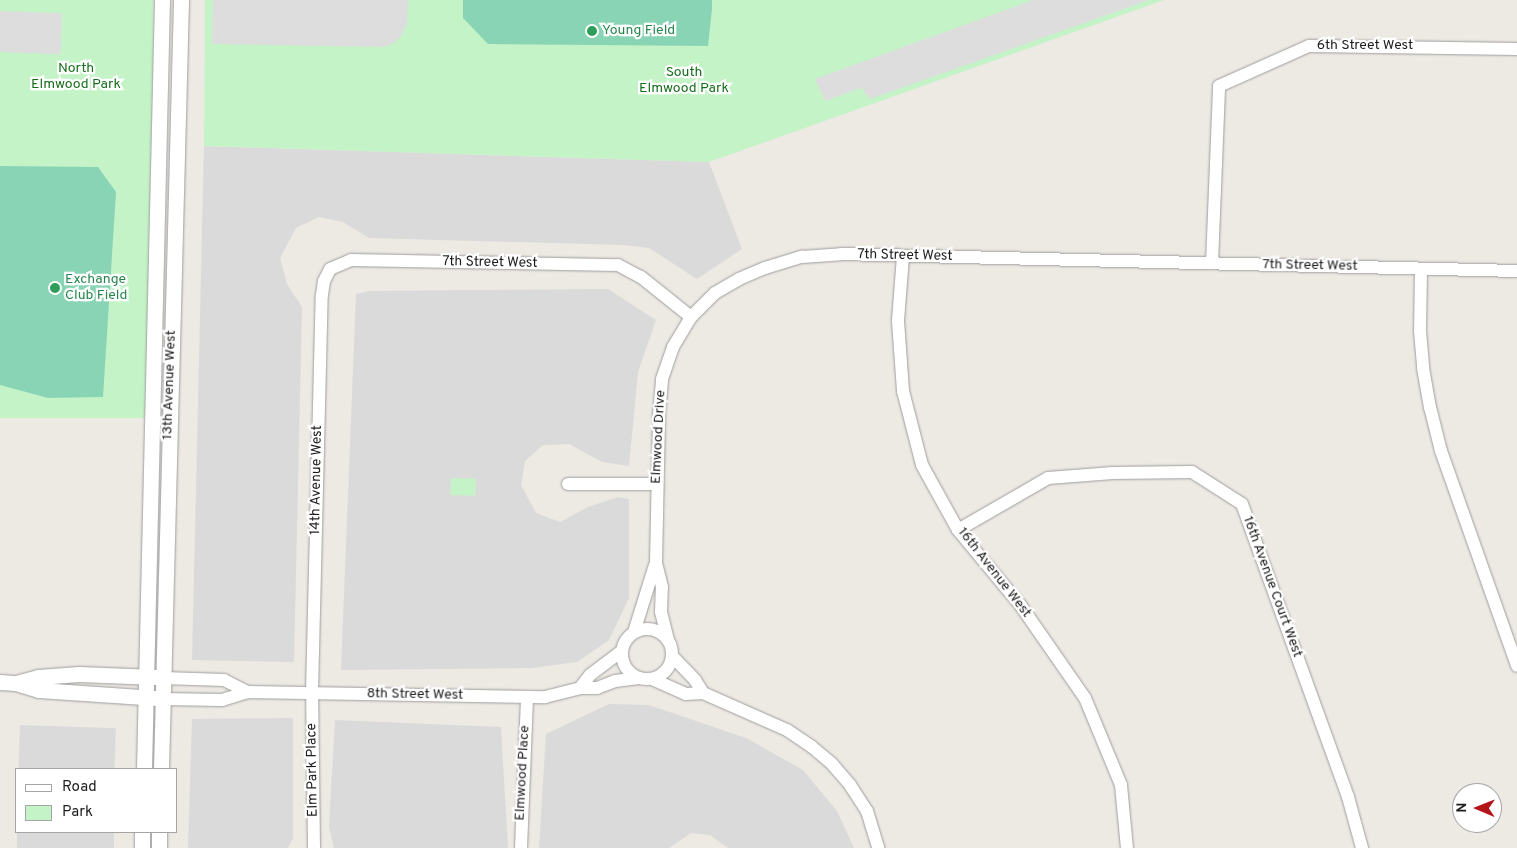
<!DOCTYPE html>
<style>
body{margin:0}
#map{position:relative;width:1517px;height:848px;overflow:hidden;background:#ede9e3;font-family:Overpass,sans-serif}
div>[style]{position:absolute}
.residential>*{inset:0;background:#dbdada;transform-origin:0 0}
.park>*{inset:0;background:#c4f3c7;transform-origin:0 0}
.pitch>*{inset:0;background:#89d4b5}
.parking>*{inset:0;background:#ddd;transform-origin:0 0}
.roads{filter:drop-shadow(0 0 1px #9e9e9e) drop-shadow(0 0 1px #9e9e9e)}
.minor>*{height:12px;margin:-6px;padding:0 6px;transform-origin:6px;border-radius:6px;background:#fff}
.minor>.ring{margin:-6px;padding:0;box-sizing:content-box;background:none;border:12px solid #fff;border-radius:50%}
.tertiary>*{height:15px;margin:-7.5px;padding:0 7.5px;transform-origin:7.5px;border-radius:7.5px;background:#fff}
.dots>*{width:14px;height:14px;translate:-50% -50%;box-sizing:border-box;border:2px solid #fff;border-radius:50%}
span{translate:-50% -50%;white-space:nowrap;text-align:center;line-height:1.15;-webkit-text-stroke:4.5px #fff;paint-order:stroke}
.leisure-label{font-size:14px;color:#27864d}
.left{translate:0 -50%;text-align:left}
.street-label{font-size:14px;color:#1d1d1d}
.park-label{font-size:14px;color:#176e1c}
.legend{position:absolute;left:15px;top:768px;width:162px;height:65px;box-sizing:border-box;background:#fff;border:1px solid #a5a5a5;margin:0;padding:6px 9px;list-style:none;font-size:15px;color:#1d1d1d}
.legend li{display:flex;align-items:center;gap:10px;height:25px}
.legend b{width:25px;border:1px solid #a5a5a5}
.north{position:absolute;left:1452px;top:783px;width:50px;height:50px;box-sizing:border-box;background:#fff;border:1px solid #a5a5a5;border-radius:50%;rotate:271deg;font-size:14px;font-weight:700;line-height:20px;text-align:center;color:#1d1d1d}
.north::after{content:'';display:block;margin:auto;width:18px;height:22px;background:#b4151a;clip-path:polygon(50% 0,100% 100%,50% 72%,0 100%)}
</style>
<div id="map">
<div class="residential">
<div style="clip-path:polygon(204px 146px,709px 162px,742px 249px,697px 279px,649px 248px,623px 245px,369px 238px,343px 222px,319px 217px,296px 228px,280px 258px,287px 284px,302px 307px,294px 662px,192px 660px)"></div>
<div style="clip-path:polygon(608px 289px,656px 320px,638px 372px,629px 466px,602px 462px,569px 444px,543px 445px,525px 461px,521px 485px,536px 513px,560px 522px,588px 507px,618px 497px,629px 499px,629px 598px,609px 640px,577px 662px,532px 668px,341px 670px,356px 294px,370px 291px)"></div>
<div style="clip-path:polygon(609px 704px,649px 705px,746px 738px,803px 770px,837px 811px,854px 848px,728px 848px,710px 835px,691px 833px,669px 848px,539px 848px,546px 734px)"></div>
<div style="clip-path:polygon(293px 718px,293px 838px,288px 848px,188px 848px,192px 719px)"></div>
<div style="clip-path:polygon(335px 720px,501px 727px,508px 848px,334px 848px,329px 826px)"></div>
<div style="left:20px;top:725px;width:96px;height:44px;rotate:2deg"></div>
<div style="left:17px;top:832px;width:97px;height:16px"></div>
</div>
<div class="park">
<div style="left:0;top:0;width:153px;height:418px"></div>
<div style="clip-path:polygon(205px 0,1164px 0,709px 162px,204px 146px)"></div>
<div style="left:451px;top:478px;width:25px;height:17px;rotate:2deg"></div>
</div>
<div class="pitch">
<div style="clip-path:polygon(463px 0,712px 0,712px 9px,708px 46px,488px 44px,463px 18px)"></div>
<div style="clip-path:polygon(0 166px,98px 167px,116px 192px,103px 397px,48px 398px,0 385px)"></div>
</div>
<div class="parking">
<div style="clip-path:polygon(213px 0,408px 0,407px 24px,401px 36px,394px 43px,384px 47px,212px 44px)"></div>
<div style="clip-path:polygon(1033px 0,1149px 0,870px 99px,861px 88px,825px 101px,815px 79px)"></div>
<div style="left:0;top:11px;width:62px;height:41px;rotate:2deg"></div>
</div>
<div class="roads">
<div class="minor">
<div style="left:903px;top:256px;width:65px;rotate:94.4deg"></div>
<div style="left:898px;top:321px;width:70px;rotate:85.9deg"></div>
<div style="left:903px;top:391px;width:76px;rotate:75.6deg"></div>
<div style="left:922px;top:465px;width:74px;rotate:61deg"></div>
<div style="left:958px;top:530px;width:99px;rotate:50.3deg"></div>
<div style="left:1021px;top:606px;width:112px;rotate:55.2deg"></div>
<div style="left:1085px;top:698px;width:94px;rotate:67.5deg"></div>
<div style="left:1121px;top:785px;width:63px;rotate:84.6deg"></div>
<div style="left:1212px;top:263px;width:177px;rotate:-87.7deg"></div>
<div style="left:1219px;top:86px;width:98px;rotate:-24deg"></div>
<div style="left:1309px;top:46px;width:208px;rotate:0.8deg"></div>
<div style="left:1421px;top:269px;width:62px;rotate:90.9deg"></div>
<div style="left:1420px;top:331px;width:37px;rotate:85deg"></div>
<div style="left:1423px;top:368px;width:40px;rotate:80deg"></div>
<div style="left:1430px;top:407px;width:45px;rotate:76deg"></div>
<div style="left:1441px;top:451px;width:228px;rotate:70.5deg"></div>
<div style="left:568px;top:484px;width:89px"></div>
<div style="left:958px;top:530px;width:104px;rotate:-30deg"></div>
<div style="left:1048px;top:478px;width:65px;rotate:-4.4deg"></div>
<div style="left:1113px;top:473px;width:79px;rotate:-0.7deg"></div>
<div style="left:1192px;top:472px;width:59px;rotate:32.6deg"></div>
<div style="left:1242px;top:504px;width:312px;rotate:70.1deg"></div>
<div style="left:1348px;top:797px;width:53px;rotate:74.6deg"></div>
<div class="ring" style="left:622px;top:629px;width:38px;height:38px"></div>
<div style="left:634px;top:632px;width:70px;rotate:-72.6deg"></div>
<div style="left:668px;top:640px;width:29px;rotate:-104deg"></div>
<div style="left:661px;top:612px;width:25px;rotate:-88deg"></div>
<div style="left:662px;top:587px;width:25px;rotate:-104deg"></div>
<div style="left:656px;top:563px;width:148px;rotate:-88.8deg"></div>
<div style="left:659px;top:415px;width:36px;rotate:-85deg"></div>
<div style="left:662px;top:379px;width:34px;rotate:-71deg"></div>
<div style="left:673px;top:347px;width:35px;rotate:-59deg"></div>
<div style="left:691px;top:317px;width:34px;rotate:-45deg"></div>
<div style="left:715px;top:293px;width:28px;rotate:-30deg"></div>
<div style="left:739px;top:279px;width:28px;rotate:-23deg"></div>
<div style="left:765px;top:268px;width:39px;rotate:-17deg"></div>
<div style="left:802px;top:257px;width:39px;rotate:-4deg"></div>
<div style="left:841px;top:254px;width:676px;rotate:1.44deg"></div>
<div style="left:672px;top:656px;width:33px;rotate:46deg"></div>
<div style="left:695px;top:680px;width:15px;rotate:58deg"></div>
<div style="left:163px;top:678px;width:61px;rotate:1.9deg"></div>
<div style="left:224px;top:680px;width:27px;rotate:27deg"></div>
<div style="left:652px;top:679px;width:37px;rotate:24deg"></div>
<div style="left:686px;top:694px;width:17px;rotate:-3deg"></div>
<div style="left:703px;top:693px;width:92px;rotate:23.8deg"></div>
<div style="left:787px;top:730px;width:30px;rotate:34deg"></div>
<div style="left:812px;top:747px;width:26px;rotate:40deg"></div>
<div style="left:832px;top:764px;width:28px;rotate:49deg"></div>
<div style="left:850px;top:785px;width:31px;rotate:57deg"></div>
<div style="left:867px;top:811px;width:39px;rotate:73deg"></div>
<div style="left:580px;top:688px;width:16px;rotate:-52deg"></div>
<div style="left:590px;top:675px;width:39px;rotate:-37deg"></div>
<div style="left:162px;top:699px;width:60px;rotate:1deg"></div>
<div style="left:222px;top:700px;width:27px;rotate:-17deg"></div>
<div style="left:248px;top:692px;width:297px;rotate:1deg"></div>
<div style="left:545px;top:697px;width:36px;rotate:-14deg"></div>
<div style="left:580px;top:688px;width:17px"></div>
<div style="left:597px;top:688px;width:19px;rotate:-21deg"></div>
<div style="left:615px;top:681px;width:24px;rotate:-7deg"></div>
<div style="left:314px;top:848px;width:156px;rotate:-90.7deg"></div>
<div style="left:312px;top:692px;width:397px;rotate:-88.6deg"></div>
<div style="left:322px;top:295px;width:14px;rotate:-82deg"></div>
<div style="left:324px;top:281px;width:13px;rotate:-63deg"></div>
<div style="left:330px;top:269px;width:23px;rotate:-23deg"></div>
<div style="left:351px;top:260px;width:267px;rotate:1.1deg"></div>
<div style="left:618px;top:265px;width:26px;rotate:28deg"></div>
<div style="left:641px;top:277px;width:64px;rotate:38.7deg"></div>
<div style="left:521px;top:848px;width:150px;rotate:-87.7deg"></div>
</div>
<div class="tertiary">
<div style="left:0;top:682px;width:16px;rotate:4deg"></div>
<div style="left:16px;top:683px;width:24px;rotate:17deg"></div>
<div style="left:39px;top:690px;width:116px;rotate:3.9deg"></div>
<div style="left:16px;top:683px;width:23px;rotate:-15deg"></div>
<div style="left:38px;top:677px;width:41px;rotate:-4.2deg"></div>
<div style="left:79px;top:674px;width:77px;rotate:2.2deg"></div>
<div style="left:144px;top:769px;width:769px;rotate:-88.66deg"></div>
<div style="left:161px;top:769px;width:769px;rotate:-88.51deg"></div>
<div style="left:142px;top:848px;width:16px;rotate:-90deg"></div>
<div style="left:159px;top:848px;width:16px;rotate:-90deg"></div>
</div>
</div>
<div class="dots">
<div style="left:592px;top:31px;background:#2e9e5b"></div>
<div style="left:55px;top:288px;background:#2e9e5b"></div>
</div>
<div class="leisure-label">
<span class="left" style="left:602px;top:31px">Young Field</span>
<span class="left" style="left:65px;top:288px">Exchange<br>Club Field</span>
</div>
<div class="street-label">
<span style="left:1365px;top:46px">6th Street West</span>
<span style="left:905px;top:256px;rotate:1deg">7th Street West</span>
<span style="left:490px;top:263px;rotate:1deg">7th Street West</span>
<span style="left:1310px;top:266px;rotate:1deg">7th Street West</span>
<span style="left:170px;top:385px;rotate:-88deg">13th Avenue West</span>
<span style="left:659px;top:437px;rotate:-87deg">Elmwood Drive</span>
<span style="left:317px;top:480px;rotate:-89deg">14th Avenue West</span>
<span style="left:994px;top:573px;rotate:52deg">16th Avenue West</span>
<span style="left:1272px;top:587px;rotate:70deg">16th Avenue Court West</span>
<span style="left:415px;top:695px;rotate:1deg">8th Street West</span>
<span style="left:313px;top:770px;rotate:-91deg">Elm Park Place</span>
<span style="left:523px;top:773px;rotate:-87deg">Elmwood Place</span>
</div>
<div class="park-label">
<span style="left:76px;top:77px">North<br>Elmwood Park</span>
<span style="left:684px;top:81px">South<br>Elmwood Park</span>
</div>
<ul class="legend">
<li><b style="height:6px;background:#fff"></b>Road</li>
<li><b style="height:14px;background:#c4f3c7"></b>Park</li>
</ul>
<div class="north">N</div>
</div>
